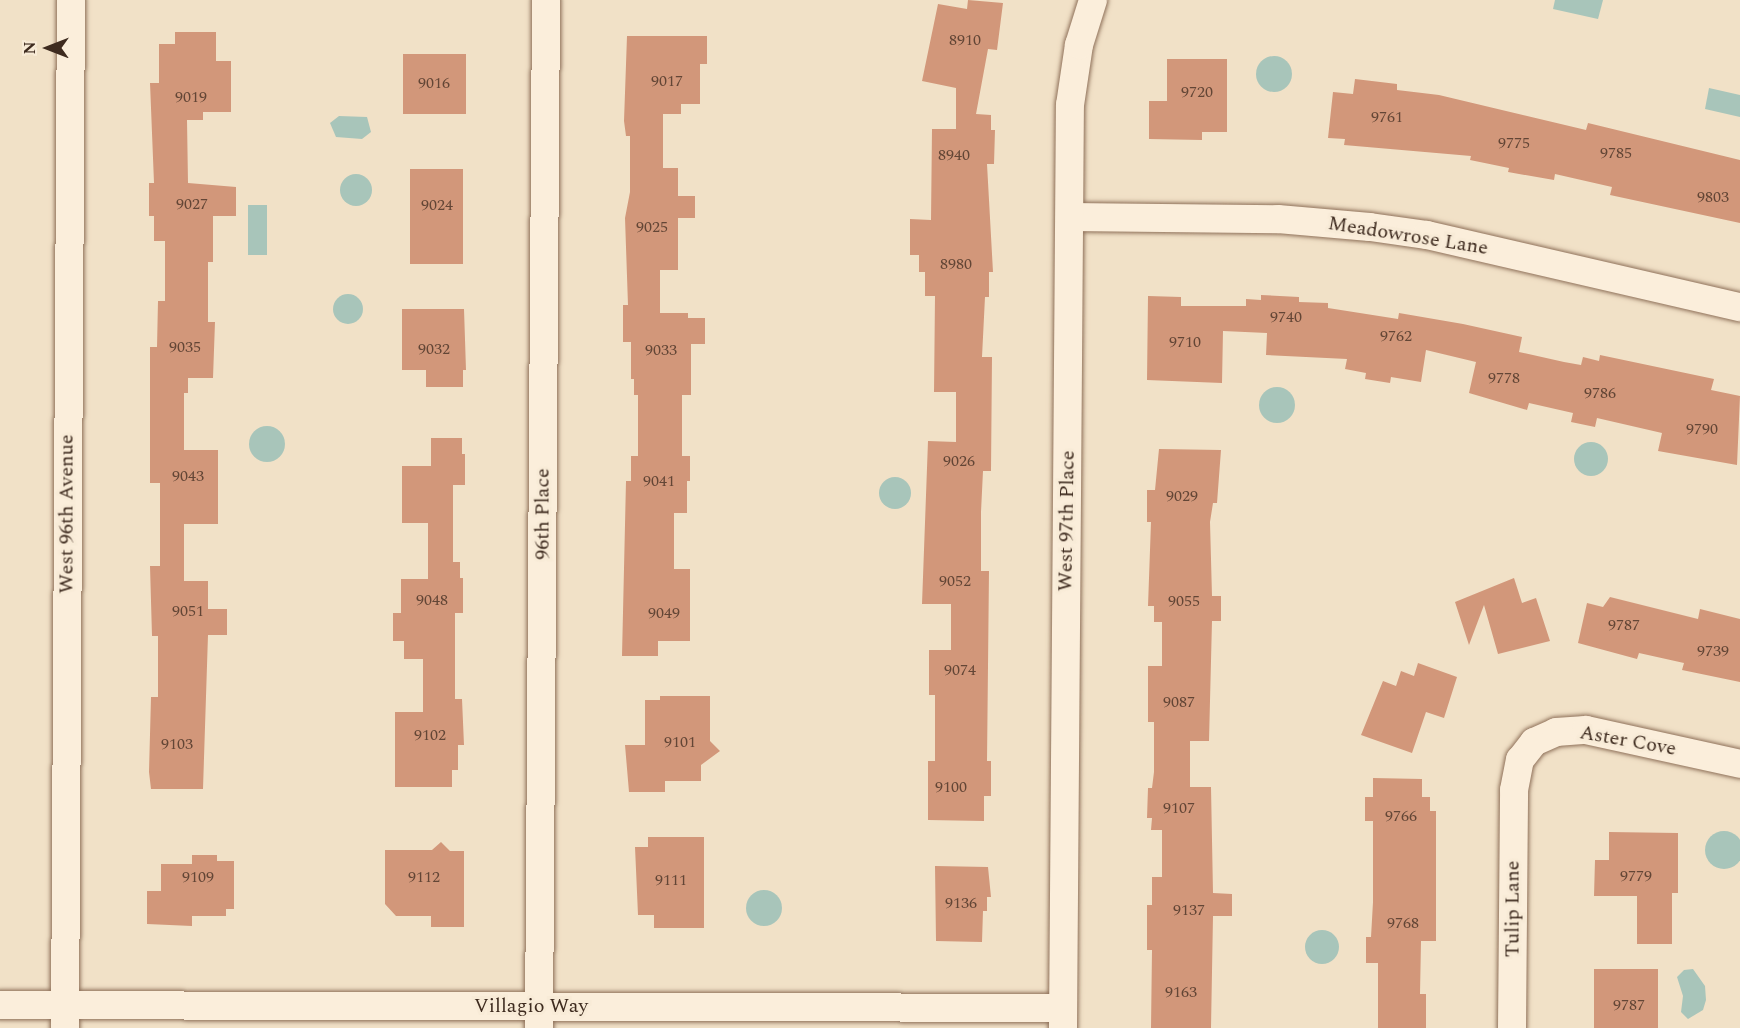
<!DOCTYPE html>
<style>
body{margin:0}
#map{position:relative;width:1740px;height:1028px;overflow:hidden;background:#f1e1c7;font-family:Spectral,serif}
div>[style]{position:absolute}
.water>*{inset:0;background:#a8c5ba;transform-origin:0 0}
.round{border-radius:50%}
.building>*{inset:0;background:#d2977a;transform-origin:0 0}
.roads{filter:drop-shadow(0 0 2px #8f715a) drop-shadow(0 0 2px #8f715a)}
.street>*{height:28px;margin:-14px;padding:0 14px;transform-origin:14px;border-radius:14px;background:#fbeedb}
span{translate:-50% -50%;white-space:nowrap;text-align:center;line-height:1.15;-webkit-text-stroke:6px #f8ebd7;paint-order:stroke}
.number-label{font-size:16px;color:#634636}
.number-label span{-webkit-text-stroke-width:0}
.street-label{font-size:20px;color:#3e2b1f}
.north{position:absolute;left:18px;top:18px;width:60px;height:60px;-webkit-text-stroke:4px #f8ebd7;paint-order:stroke;rotate:270deg;font-size:16px;font-weight:700;line-height:24px;text-align:center;color:#3e2b1f}
.north::after{content:'';display:block;margin:auto;width:21px;height:27px;background:#3e2b1f;clip-path:polygon(50% 0,100% 100%,50% 72%,0 100%)}
</style>
<div id="map">
<div class="water">
<div style="clip-path:polygon(1555px 0,1603px 0,1598px 19px,1553px 9px)"></div>
<div class="round" style="left:1256px;top:56px;width:36px;height:36px"></div>
<div style="clip-path:polygon(1709px 88px,1740px 95px,1740px 117px,1705px 109px)"></div>
<div style="clip-path:polygon(339px 116px,367px 117px,371px 132px,362px 139px,336px 137px,330px 123px)"></div>
<div class="round" style="left:340px;top:174px;width:32px;height:32px"></div>
<div style="left:248px;top:205px;width:19px;height:50px"></div>
<div class="round" style="left:333px;top:294px;width:30px;height:30px"></div>
<div class="round" style="left:1259px;top:387px;width:36px;height:36px"></div>
<div class="round" style="left:249px;top:426px;width:36px;height:36px"></div>
<div class="round" style="left:1574px;top:442px;width:34px;height:34px"></div>
<div class="round" style="left:879px;top:477px;width:32px;height:32px"></div>
<div class="round" style="left:1705px;top:831px;width:38px;height:38px"></div>
<div class="round" style="left:746px;top:890px;width:36px;height:36px"></div>
<div class="round" style="left:1305px;top:930px;width:34px;height:34px"></div>
<div style="clip-path:polygon(1693px 969px,1705px 986px,1706px 1000px,1703px 1010px,1688px 1019px,1681px 1012px,1683px 996px,1677px 977px,1684px 970px)"></div>
</div>
<div class="building">
<div style="clip-path:polygon(968px 0,1003px 3px,997px 50px,988px 49px,976px 114px,991px 115px,991px 130px,995px 130px,994px 164px,987px 164px,993px 272px,989px 272px,989px 297px,985px 297px,982px 357px,992px 357px,991px 471px,983px 471px,981px 512px,981px 571px,989px 571px,987px 761px,991px 761px,991px 796px,984px 796px,984px 821px,928px 820px,928px 761px,935px 761px,935px 695px,929px 695px,929px 650px,951px 650px,951px 604px,922px 604px,928px 441px,956px 442px,956px 392px,934px 392px,935px 296px,925px 296px,925px 272px,919px 272px,919px 255px,910px 255px,910px 219px,931px 220px,932px 129px,956px 129px,956px 88px,922px 81px,938px 4px,967px 9px)"></div>
<div style="clip-path:polygon(175px 32px,216px 32px,216px 61px,231px 61px,231px 112px,203px 112px,203px 120px,187px 120px,188px 183px,236px 187px,236px 216px,213px 216px,213px 262px,208px 262px,208px 322px,215px 322px,213px 378px,188px 378px,188px 393px,184px 393px,184px 450px,218px 450px,218px 524px,184px 524px,184px 581px,208px 581px,208px 609px,227px 609px,227px 635px,208px 635px,203px 789px,151px 789px,149px 772px,151px 697px,158px 697px,158px 636px,152px 636px,150px 566px,160px 566px,160px 483px,150px 483px,150px 347px,157px 347px,158px 301px,165px 301px,165px 241px,154px 241px,154px 216px,149px 216px,149px 183px,154px 183px,150px 83px,159px 83px,159px 44px,175px 44px)"></div>
<div style="clip-path:polygon(627px 36px,707px 36px,707px 64px,700px 64px,700px 104px,681px 104px,681px 114px,663px 114px,663px 168px,678px 168px,678px 196px,695px 196px,695px 218px,678px 218px,678px 270px,660px 270px,660px 313px,688px 313px,688px 318px,705px 318px,705px 344px,691px 344px,691px 395px,682px 395px,682px 456px,690px 456px,690px 481px,687px 481px,687px 513px,674px 513px,674px 569px,690px 569px,690px 641px,658px 641px,658px 656px,622px 656px,626px 481px,631px 481px,631px 456px,638px 456px,638px 395px,634px 395px,634px 379px,631px 379px,631px 342px,623px 342px,623px 305px,628px 305px,625px 218px,630px 192px,630px 136px,626px 136px,624px 121px)"></div>
<div style="left:403px;top:54px;width:63px;height:60px"></div>
<div style="clip-path:polygon(1167px 59px,1227px 59px,1227px 132px,1202px 132px,1202px 140px,1149px 139px,1149px 101px,1167px 101px)"></div>
<div style="clip-path:polygon(1355px 79px,1397px 84px,1397px 90px,1439px 95px,1586px 130px,1588px 123px,1740px 160px,1740px 223px,1610px 195px,1612px 187px,1555px 174px,1554px 180px,1508px 172px,1509px 168px,1470px 160px,1471px 156px,1344px 145px,1345px 139px,1328px 138px,1333px 92px,1353px 94px)"></div>
<div style="left:410px;top:169px;width:53px;height:95px"></div>
<div style="clip-path:polygon(1261px 295px,1299px 297px,1299px 302px,1328px 303px,1328px 308px,1398px 319px,1399px 313px,1463px 324px,1522px 337px,1519px 352px,1564px 362px,1581px 365px,1583px 357px,1599px 361px,1600px 355px,1714px 379px,1711px 390px,1740px 396px,1737px 465px,1658px 451px,1662px 433px,1597px 418px,1595px 427px,1571px 422px,1573px 413px,1529px 403px,1527px 410px,1469px 393px,1476px 362px,1426px 350px,1421px 382px,1391px 377px,1390px 383px,1365px 379px,1366px 373px,1345px 369px,1347px 359px,1266px 355px,1267px 333px,1223px 331px,1222px 383px,1147px 380px,1148px 296px,1181px 297px,1181px 306px,1246px 306px,1246px 299px,1261px 300px)"></div>
<div style="clip-path:polygon(402px 309px,464px 309px,466px 370px,463px 370px,463px 387px,426px 387px,426px 370px,402px 370px)"></div>
<div style="clip-path:polygon(431px 438px,462px 438px,462px 454px,465px 454px,465px 485px,453px 485px,453px 562px,460px 562px,460px 578px,463px 578px,463px 613px,455px 613px,455px 699px,462px 699px,464px 745px,458px 745px,458px 770px,452px 770px,452px 787px,395px 787px,395px 712px,423px 712px,423px 659px,404px 659px,404px 641px,393px 641px,393px 613px,401px 613px,401px 579px,428px 579px,428px 523px,402px 523px,402px 466px,431px 466px)"></div>
<div style="clip-path:polygon(1159px 449px,1221px 450px,1217px 503px,1213px 503px,1210px 522px,1212px 596px,1221px 596px,1221px 621px,1212px 621px,1209px 741px,1190px 741px,1190px 787px,1211px 787px,1213px 893px,1232px 894px,1232px 916px,1213px 916px,1211px 1028px,1151px 1028px,1152px 950px,1147px 950px,1147px 905px,1152px 905px,1152px 877px,1162px 877px,1162px 830px,1151px 830px,1152px 818px,1147px 818px,1148px 788px,1152px 788px,1154px 772px,1154px 722px,1148px 722px,1148px 666px,1162px 666px,1162px 622px,1154px 622px,1154px 606px,1148px 606px,1151px 522px,1147px 522px,1147px 490px,1155px 490px)"></div>
<div style="clip-path:polygon(1514px 578px,1522px 603px,1536px 598px,1550px 641px,1498px 654px,1484px 605px,1469px 645px,1455px 602px)"></div>
<div style="clip-path:polygon(1610px 597px,1698px 619px,1700px 609px,1740px 619px,1740px 682px,1682px 670px,1684px 663px,1639px 653px,1637px 659px,1578px 643px,1587px 603px,1603px 607px)"></div>
<div style="clip-path:polygon(1418px 663px,1457px 677px,1444px 718px,1426px 712px,1412px 753px,1361px 735px,1383px 681px,1396px 686px,1401px 671px,1414px 676px)"></div>
<div style="clip-path:polygon(660px 696px,710px 696px,710px 741px,720px 751px,701px 765px,701px 781px,665px 781px,665px 792px,629px 792px,625px 745px,645px 745px,645px 700px,660px 700px)"></div>
<div style="clip-path:polygon(1373px 778px,1422px 779px,1422px 797px,1430px 797px,1430px 811px,1436px 811px,1436px 941px,1421px 941px,1420px 994px,1426px 994px,1426px 1028px,1378px 1028px,1378px 963px,1366px 963px,1366px 937px,1371px 937px,1373px 902px,1373px 821px,1365px 821px,1365px 797px,1373px 797px)"></div>
<div style="clip-path:polygon(1609px 832px,1678px 833px,1678px 893px,1672px 893px,1672px 944px,1637px 944px,1637px 896px,1594px 896px,1595px 860px,1609px 860px)"></div>
<div style="clip-path:polygon(648px 837px,704px 837px,704px 928px,654px 928px,654px 915px,638px 915px,635px 847px,648px 847px)"></div>
<div style="clip-path:polygon(441px 842px,450px 851px,464px 851px,464px 927px,431px 927px,431px 916px,396px 916px,385px 904px,385px 850px,432px 850px)"></div>
<div style="clip-path:polygon(192px 855px,217px 855px,217px 861px,234px 861px,234px 909px,226px 909px,226px 916px,192px 916px,192px 926px,147px 924px,147px 891px,161px 891px,161px 864px,192px 864px)"></div>
<div style="clip-path:polygon(935px 866px,988px 867px,991px 897px,987px 897px,987px 911px,983px 911px,982px 942px,936px 941px)"></div>
<div style="left:1594px;top:969px;width:64px;height:59px"></div>
</div>
<div class="roads">
<div class="street">
<div style="left:1070px;top:217px;width:208px;rotate:0.6deg"></div>
<div style="left:1278px;top:219px;width:92px;rotate:5deg"></div>
<div style="left:1370px;top:227px;width:58px;rotate:8deg"></div>
<div style="left:1427px;top:235px;width:321px;rotate:13deg"></div>
<div style="left:0;top:1005px;width:1063px;rotate:0.16deg"></div>
<div style="left:65px;top:1028px;width:1028px;rotate:-89.67deg"></div>
<div style="left:539px;top:1028px;width:1028px;rotate:-89.61deg"></div>
<div style="left:1063px;top:1028px;width:923px;rotate:-89.57deg"></div>
<div style="left:1070px;top:105px;width:61px;rotate:-81.5deg"></div>
<div style="left:1079px;top:45px;width:47px;rotate:-72.7deg"></div>
<div style="left:1512px;top:1028px;width:238px;rotate:-89.5deg"></div>
<div style="left:1514px;top:790px;width:31px;rotate:-79deg"></div>
<div style="left:1520px;top:760px;width:23px;rotate:-52deg"></div>
<div style="left:1534px;top:742px;width:24px;rotate:-24deg"></div>
<div style="left:1556px;top:732px;width:30px;rotate:-4deg"></div>
<div style="left:1586px;top:730px;width:158px;rotate:12.4deg"></div>
</div>
</div>
<div class="number-label">
<span style="left:965px;top:40px">8910</span>
<span style="left:667px;top:81px">9017</span>
<span style="left:434px;top:83px">9016</span>
<span style="left:1197px;top:92px">9720</span>
<span style="left:191px;top:97px">9019</span>
<span style="left:1387px;top:117px">9761</span>
<span style="left:1514px;top:143px">9775</span>
<span style="left:1616px;top:153px">9785</span>
<span style="left:954px;top:155px">8940</span>
<span style="left:1713px;top:197px">9803</span>
<span style="left:192px;top:204px">9027</span>
<span style="left:437px;top:205px">9024</span>
<span style="left:652px;top:227px">9025</span>
<span style="left:956px;top:264px">8980</span>
<span style="left:1286px;top:317px">9740</span>
<span style="left:1396px;top:336px">9762</span>
<span style="left:1185px;top:342px">9710</span>
<span style="left:185px;top:347px">9035</span>
<span style="left:434px;top:349px">9032</span>
<span style="left:661px;top:350px">9033</span>
<span style="left:1504px;top:378px">9778</span>
<span style="left:1600px;top:393px">9786</span>
<span style="left:1702px;top:429px">9790</span>
<span style="left:959px;top:461px">9026</span>
<span style="left:188px;top:476px">9043</span>
<span style="left:659px;top:481px">9041</span>
<span style="left:1182px;top:496px">9029</span>
<span style="left:955px;top:581px">9052</span>
<span style="left:432px;top:600px">9048</span>
<span style="left:1184px;top:601px">9055</span>
<span style="left:188px;top:611px">9051</span>
<span style="left:664px;top:613px">9049</span>
<span style="left:1624px;top:625px">9787</span>
<span style="left:1713px;top:651px">9739</span>
<span style="left:960px;top:670px">9074</span>
<span style="left:1179px;top:702px">9087</span>
<span style="left:430px;top:735px">9102</span>
<span style="left:680px;top:742px">9101</span>
<span style="left:177px;top:744px">9103</span>
<span style="left:951px;top:787px">9100</span>
<span style="left:1179px;top:808px">9107</span>
<span style="left:1401px;top:816px">9766</span>
<span style="left:1636px;top:876px">9779</span>
<span style="left:198px;top:877px">9109</span>
<span style="left:424px;top:877px">9112</span>
<span style="left:671px;top:880px">9111</span>
<span style="left:961px;top:903px">9136</span>
<span style="left:1189px;top:910px">9137</span>
<span style="left:1403px;top:923px">9768</span>
<span style="left:1181px;top:992px">9163</span>
<span style="left:1629px;top:1005px">9787</span>
</div>
<div class="street-label">
<span style="left:1408px;top:236px;rotate:9deg">Meadowrose Lane</span>
<span style="left:67px;top:514px;rotate:-90deg">West 96th Avenue</span>
<span style="left:543px;top:514px;rotate:-90deg">96th Place</span>
<span style="left:1067px;top:521px;rotate:-89deg">West 97th Place</span>
<span style="left:1628px;top:741px;rotate:10deg">Aster Cove</span>
<span style="left:1513px;top:909px;rotate:-90deg">Tulip Lane</span>
<span style="left:531px;top:1006px">Villagio Way</span>
</div>
<div class="north">N</div>
</div>
